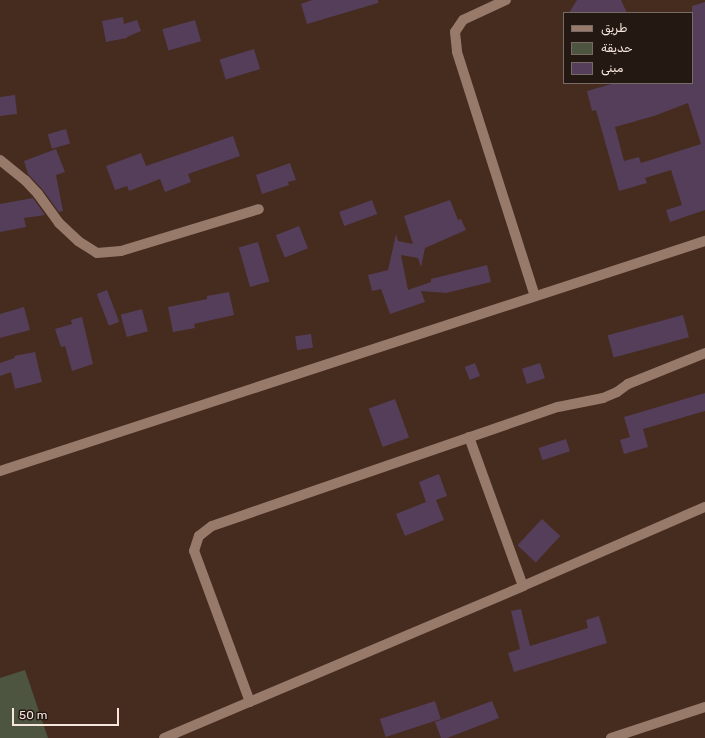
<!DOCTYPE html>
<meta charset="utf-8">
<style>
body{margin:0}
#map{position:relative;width:705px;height:738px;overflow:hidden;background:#452c1f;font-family:Rubik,Cairo,sans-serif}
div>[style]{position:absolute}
.green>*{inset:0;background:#4d5541}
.building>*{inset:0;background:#553e5a;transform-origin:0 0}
.minor>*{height:10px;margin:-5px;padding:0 5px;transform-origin:5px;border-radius:5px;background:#987a6b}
span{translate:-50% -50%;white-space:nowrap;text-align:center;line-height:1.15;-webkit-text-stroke:4px #231812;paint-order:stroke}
.legend{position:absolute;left:563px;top:12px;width:130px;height:72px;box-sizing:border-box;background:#231812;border:1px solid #786a64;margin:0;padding:5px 7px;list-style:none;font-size:12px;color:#f7e6de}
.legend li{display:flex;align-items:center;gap:8px;height:20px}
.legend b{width:20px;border:1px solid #786a64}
.scale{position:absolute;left:12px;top:708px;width:107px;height:18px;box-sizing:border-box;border:2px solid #f7e6de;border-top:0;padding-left:5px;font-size:12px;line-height:14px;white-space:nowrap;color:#f7e6de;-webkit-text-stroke:3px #231812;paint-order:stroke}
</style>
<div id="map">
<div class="green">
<div style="clip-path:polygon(25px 670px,48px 738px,0 738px,0 678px)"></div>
</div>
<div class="building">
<div style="clip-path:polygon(312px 0,378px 0,378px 3px,307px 24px,301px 4px)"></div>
<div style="clip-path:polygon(577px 0,621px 0,627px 13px,569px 13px)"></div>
<div style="clip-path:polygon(evenodd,705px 2px,705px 210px,670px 222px,666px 210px,682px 205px,671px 170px,645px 178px,647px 183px,619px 191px,596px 110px,592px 111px,587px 91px,615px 83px,692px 83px,692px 6px,705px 2px,688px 103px,701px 144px,641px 163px,639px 157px,624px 161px,615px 127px,654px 116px,688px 103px)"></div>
<div style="clip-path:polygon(123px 17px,124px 24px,137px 20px,141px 31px,127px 37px,127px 38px,106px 42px,102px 21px)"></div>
<div style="left:195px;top:20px;width:22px;height:34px;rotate:74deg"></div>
<div style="left:254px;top:49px;width:21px;height:36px;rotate:73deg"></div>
<div style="clip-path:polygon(15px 95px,17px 114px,0 116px,0 97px)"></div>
<div style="left:66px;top:129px;width:15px;height:19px;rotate:74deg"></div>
<div style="clip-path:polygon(233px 136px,240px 156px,188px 174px,191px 182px,165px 192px,160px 179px,129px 191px,127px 186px,115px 190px,106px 166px,141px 153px,146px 166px)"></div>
<div style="clip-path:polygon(56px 149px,65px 172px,56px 175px,63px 211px,59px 212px,43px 190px,28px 174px,24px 161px)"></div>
<div style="clip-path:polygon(290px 163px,296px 180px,288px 182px,289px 185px,262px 194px,256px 175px)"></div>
<div style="clip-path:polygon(33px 198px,45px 215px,24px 218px,26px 227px,0 232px,0 204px)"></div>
<div style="left:372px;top:200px;width:15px;height:35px;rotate:70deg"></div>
<div style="clip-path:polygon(450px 200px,458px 220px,461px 219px,466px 230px,425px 248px,421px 267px,418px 258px,401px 255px,408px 290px,431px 282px,431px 279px,487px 265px,491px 282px,446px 293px,421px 291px,425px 302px,390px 314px,381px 289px,372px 291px,368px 275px,388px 270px,396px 234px,398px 241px,413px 244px,404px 216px)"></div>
<div style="left:299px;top:226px;width:24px;height:25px;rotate:68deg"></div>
<div style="left:258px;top:242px;width:41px;height:20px;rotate:74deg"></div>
<div style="left:107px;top:290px;width:34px;height:11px;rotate:69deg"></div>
<div style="clip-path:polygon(229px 292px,234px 315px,194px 324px,195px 328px,173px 332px,168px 307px,207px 299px,207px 296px)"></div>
<div style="clip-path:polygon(24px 307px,30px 330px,0 338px,0 314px)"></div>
<div style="left:142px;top:309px;width:23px;height:22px;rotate:75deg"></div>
<div style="left:683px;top:315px;width:23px;height:78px;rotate:75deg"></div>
<div style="clip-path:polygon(82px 317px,93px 364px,72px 371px,65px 346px,61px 347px,55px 329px,72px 324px,71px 320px)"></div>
<div style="left:311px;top:334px;width:14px;height:16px;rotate:82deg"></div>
<div style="clip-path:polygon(35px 352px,42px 382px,15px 389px,11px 372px,0 376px,0 363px,15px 358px,14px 356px)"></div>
<div style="left:475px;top:363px;width:14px;height:11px;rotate:69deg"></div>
<div style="left:540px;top:363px;width:16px;height:19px;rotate:72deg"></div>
<div style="clip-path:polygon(705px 393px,705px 411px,643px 429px,648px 447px,624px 454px,620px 440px,630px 437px,624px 417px)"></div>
<div style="left:395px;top:399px;width:41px;height:28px;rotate:70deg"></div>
<div style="left:566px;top:439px;width:13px;height:29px;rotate:72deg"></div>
<div style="clip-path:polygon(439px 474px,447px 496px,436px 500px,444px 520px,405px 536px,396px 514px,426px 502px,419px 482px)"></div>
<div style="left:542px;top:519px;width:25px;height:36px;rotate:43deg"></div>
<div style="clip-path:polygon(521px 609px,530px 646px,588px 628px,586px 620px,599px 616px,607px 643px,514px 672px,508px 653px,520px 649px,511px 611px)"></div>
<div style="left:435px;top:701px;width:19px;height:58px;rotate:72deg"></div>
<div style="clip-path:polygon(492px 701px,499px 718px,447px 738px,441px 738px,435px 722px)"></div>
</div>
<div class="minor">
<div style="left:506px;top:0;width:47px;rotate:155.1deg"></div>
<div style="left:463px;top:20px;width:14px;rotate:124deg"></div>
<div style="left:455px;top:32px;width:20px;rotate:84deg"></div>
<div style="left:457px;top:52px;width:256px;rotate:72.3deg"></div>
<div style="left:0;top:160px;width:32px;rotate:39deg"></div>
<div style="left:25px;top:180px;width:19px;rotate:47deg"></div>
<div style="left:38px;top:194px;width:36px;rotate:54deg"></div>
<div style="left:59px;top:223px;width:26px;rotate:43deg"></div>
<div style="left:78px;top:241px;width:22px;rotate:32deg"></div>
<div style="left:97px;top:253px;width:24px;rotate:-5deg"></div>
<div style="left:121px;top:251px;width:144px;rotate:-16.9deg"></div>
<div style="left:469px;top:437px;width:158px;rotate:70.1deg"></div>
<div style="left:0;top:471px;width:742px;rotate:-18.07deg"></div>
<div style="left:250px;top:702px;width:161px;rotate:-110.3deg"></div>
<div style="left:194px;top:551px;width:16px;rotate:-72deg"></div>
<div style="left:199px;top:536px;width:16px;rotate:-38deg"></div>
<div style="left:212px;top:526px;width:366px;rotate:-19deg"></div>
<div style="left:558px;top:407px;width:46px;rotate:-11.3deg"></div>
<div style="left:603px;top:398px;width:15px;rotate:-23deg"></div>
<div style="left:617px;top:392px;width:14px;rotate:-36deg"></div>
<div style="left:628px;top:384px;width:83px;rotate:-21.9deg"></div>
<div style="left:164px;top:738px;width:390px;rotate:-22.9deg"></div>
<div style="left:523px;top:586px;width:198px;rotate:-23.5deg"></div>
<div style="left:611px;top:738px;width:99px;rotate:-18.3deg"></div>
</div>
<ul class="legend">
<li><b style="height:5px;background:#987a6b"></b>طريق</li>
<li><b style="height:11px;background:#4d5541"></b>حديقة</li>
<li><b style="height:11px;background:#553e5a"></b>مبنى</li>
</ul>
<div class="scale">50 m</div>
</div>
